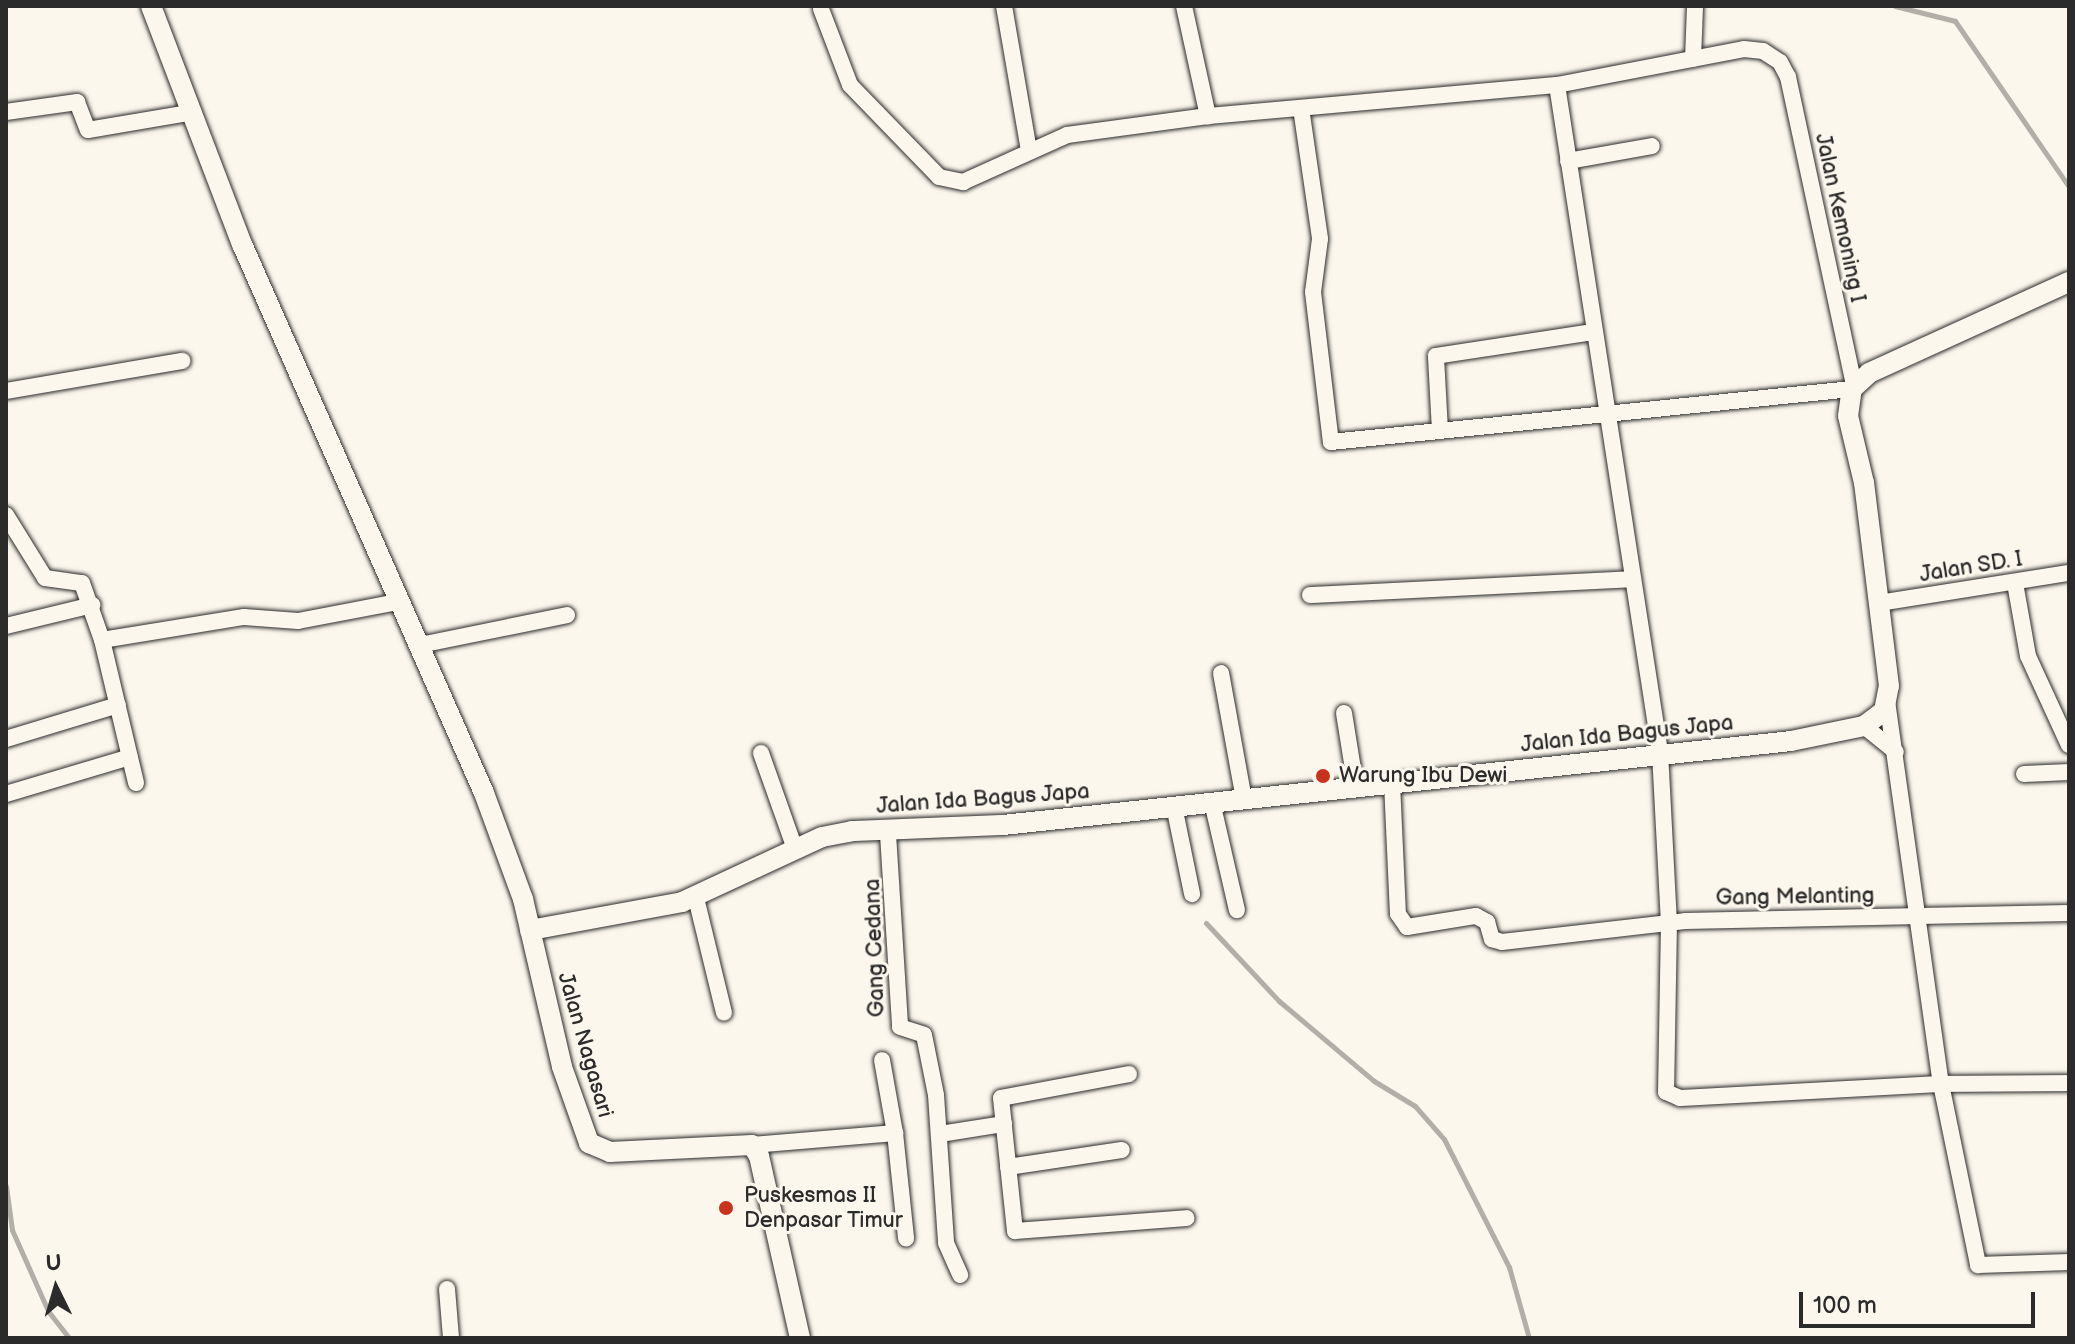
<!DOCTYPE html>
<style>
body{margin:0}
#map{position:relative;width:2075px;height:1344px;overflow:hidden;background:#fbf7ec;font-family:"Balsamiq Sans",sans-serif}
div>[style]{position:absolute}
.stream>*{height:5px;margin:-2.5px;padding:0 2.5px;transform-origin:2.5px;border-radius:2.5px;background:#b1afa7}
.roads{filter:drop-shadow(0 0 2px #2b2b2b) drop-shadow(0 0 2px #2b2b2b)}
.minor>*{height:16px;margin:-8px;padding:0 8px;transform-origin:8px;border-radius:8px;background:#fbf7ec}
.tertiary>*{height:20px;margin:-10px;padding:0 10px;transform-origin:10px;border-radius:10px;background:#fbf7ec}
.dots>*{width:22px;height:22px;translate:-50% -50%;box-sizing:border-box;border:4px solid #fbf7ec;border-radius:50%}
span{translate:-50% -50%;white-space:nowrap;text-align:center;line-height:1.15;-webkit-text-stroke:6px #fbf7ec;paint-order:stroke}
.street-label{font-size:22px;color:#2b2b2b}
.poi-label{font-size:22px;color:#2b2b2b}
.left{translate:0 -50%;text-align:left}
.frame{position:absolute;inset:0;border:8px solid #2b2b2b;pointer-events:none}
.north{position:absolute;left:16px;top:1248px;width:80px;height:80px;-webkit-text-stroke:6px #fbf7ec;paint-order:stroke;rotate:355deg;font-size:22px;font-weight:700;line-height:32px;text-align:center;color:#2b2b2b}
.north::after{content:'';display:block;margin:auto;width:28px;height:36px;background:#2b2b2b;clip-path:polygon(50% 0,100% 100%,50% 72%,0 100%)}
.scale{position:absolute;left:1799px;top:1292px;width:236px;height:36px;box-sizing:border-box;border:4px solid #2b2b2b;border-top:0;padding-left:10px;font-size:24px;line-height:28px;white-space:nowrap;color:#2b2b2b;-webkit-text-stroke:6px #fbf7ec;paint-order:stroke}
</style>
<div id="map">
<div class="stream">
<div style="left:1895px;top:6px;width:62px;rotate:14deg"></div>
<div style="left:1955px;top:21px;width:201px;rotate:55.5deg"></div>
<div style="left:1206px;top:923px;width:107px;rotate:46.9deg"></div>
<div style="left:1279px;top:1001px;width:124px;rotate:40.1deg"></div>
<div style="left:1374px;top:1081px;width:48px;rotate:31.4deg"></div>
<div style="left:1415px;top:1106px;width:44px;rotate:48.7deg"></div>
<div style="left:1444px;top:1139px;width:144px;rotate:63.1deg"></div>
<div style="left:1509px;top:1267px;width:74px;rotate:74.3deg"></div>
<div style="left:6px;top:1186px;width:44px;rotate:82.2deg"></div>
<div style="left:12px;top:1230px;width:89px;rotate:66deg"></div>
<div style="left:48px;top:1311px;width:34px;rotate:52deg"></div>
</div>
<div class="roads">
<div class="minor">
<div style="left:1004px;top:6px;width:146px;rotate:80.2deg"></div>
<div style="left:1184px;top:6px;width:113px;rotate:77.7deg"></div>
<div style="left:821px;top:9px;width:81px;rotate:69.1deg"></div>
<div style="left:850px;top:85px;width:128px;rotate:45.9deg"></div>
<div style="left:939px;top:177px;width:25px;rotate:12deg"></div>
<div style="left:963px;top:182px;width:114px;rotate:-24.3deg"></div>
<div style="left:1067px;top:135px;width:142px;rotate:-7.7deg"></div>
<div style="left:1208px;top:116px;width:350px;rotate:-5.1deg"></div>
<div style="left:1557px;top:85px;width:190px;rotate:-10.9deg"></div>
<div style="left:1744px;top:49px;width:19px;rotate:6deg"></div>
<div style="left:1763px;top:51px;width:20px;rotate:33deg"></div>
<div style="left:1780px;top:62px;width:17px;rotate:62deg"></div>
<div style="left:1788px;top:77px;width:315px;rotate:77.9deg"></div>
<div style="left:1693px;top:59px;width:53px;rotate:-87.8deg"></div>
<div style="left:1557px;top:85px;width:675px;rotate:81.22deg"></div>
<div style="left:1660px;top:752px;width:170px;rotate:87deg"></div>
<div style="left:1669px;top:922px;width:170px;rotate:91deg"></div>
<div style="left:1666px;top:1092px;width:15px;rotate:23deg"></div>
<div style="left:1680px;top:1098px;width:261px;rotate:-3.1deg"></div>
<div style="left:1941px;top:1084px;width:185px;rotate:78.4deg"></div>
<div style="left:1978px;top:1265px;width:91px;rotate:-1.9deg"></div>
<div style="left:1301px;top:108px;width:132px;rotate:81.7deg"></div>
<div style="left:1320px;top:239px;width:53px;rotate:97.5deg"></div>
<div style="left:1313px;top:292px;width:151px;rotate:83.2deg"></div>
<div style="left:1331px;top:442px;width:524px;rotate:-5.81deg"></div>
<div style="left:6px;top:112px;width:72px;rotate:-8deg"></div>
<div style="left:77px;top:102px;width:30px;rotate:69deg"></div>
<div style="left:88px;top:130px;width:101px;rotate:-9.6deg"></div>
<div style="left:1568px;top:161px;width:85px;rotate:-10.1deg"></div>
<div style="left:6px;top:391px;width:179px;rotate:-9.7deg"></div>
<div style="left:1440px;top:431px;width:75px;rotate:-93.1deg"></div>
<div style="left:1436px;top:356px;width:159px;rotate:-8.7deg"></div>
<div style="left:6px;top:515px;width:74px;rotate:58.2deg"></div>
<div style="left:45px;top:578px;width:37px;rotate:8deg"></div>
<div style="left:82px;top:583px;width:60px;rotate:70.7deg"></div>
<div style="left:102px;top:640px;width:144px;rotate:-9.2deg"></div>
<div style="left:244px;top:617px;width:54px;rotate:4.2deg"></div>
<div style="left:298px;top:621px;width:102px;rotate:-10.8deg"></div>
<div style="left:2015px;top:583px;width:74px;rotate:79.9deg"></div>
<div style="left:2028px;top:656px;width:98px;rotate:65.3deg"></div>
<div style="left:1310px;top:595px;width:323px;rotate:-2.8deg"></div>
<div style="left:1879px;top:603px;width:192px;rotate:-9deg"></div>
<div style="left:6px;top:626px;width:89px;rotate:-13.7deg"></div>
<div style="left:102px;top:640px;width:147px;rotate:76.6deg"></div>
<div style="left:420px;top:645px;width:150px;rotate:-11.5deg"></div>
<div style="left:1221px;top:673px;width:128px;rotate:79.7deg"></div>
<div style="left:1887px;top:701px;width:387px;rotate:82deg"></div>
<div style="left:1941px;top:1084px;width:128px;rotate:-0.4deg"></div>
<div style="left:1344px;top:713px;width:76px;rotate:80.9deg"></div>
<div style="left:1864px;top:726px;width:41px;rotate:39.1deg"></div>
<div style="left:6px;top:739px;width:117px;rotate:-16.9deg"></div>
<div style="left:761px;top:753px;width:102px;rotate:70.5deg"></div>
<div style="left:2024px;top:774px;width:45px;rotate:-2.5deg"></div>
<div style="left:1392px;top:783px;width:131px;rotate:87.4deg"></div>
<div style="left:1398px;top:914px;width:16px;rotate:55deg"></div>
<div style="left:1407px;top:927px;width:70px;rotate:-9.1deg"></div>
<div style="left:1476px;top:916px;width:13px;rotate:29deg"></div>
<div style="left:1487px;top:922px;width:18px;rotate:74deg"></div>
<div style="left:1492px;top:939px;width:10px;rotate:17deg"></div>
<div style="left:1502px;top:942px;width:184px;rotate:-6.5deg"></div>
<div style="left:1685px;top:921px;width:384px;rotate:-1.2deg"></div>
<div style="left:6px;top:794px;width:129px;rotate:-16.6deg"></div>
<div style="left:1212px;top:802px;width:111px;rotate:77deg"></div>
<div style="left:1174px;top:806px;width:90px;rotate:78.4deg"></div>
<div style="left:888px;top:834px;width:193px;rotate:86.4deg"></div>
<div style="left:900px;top:1027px;width:25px;rotate:18deg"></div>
<div style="left:924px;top:1035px;width:61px;rotate:78.7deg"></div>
<div style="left:936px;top:1095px;width:148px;rotate:86.1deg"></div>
<div style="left:946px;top:1243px;width:35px;rotate:66deg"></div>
<div style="left:696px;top:898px;width:118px;rotate:76.3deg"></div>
<div style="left:1129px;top:1074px;width:130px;rotate:169.4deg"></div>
<div style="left:1001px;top:1098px;width:134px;rotate:84deg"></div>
<div style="left:1015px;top:1231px;width:172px;rotate:-4.3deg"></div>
<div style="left:895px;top:1133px;width:106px;rotate:84deg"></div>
<div style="left:940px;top:1134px;width:65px;rotate:-8.9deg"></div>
<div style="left:752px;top:1145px;width:144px;rotate:-4.8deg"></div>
<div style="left:895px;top:1133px;width:74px;rotate:-100.1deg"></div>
<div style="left:1008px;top:1167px;width:115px;rotate:-8.5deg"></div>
<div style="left:447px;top:1289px;width:49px;rotate:85.3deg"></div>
</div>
<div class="tertiary">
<div style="left:151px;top:6px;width:255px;rotate:69.1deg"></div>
<div style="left:242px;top:244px;width:600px;rotate:66.21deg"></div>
<div style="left:484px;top:793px;width:113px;rotate:69.8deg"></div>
<div style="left:523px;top:899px;width:172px;rotate:76.9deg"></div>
<div style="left:562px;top:1067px;width:81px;rotate:70.4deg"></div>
<div style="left:589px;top:1143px;width:23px;rotate:23deg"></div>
<div style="left:610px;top:1152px;width:142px;rotate:-2.8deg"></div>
<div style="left:752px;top:1145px;width:13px;rotate:58deg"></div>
<div style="left:759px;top:1156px;width:187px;rotate:77.3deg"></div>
<div style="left:530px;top:930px;width:155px;rotate:-10.4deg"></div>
<div style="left:682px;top:902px;width:154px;rotate:-24.9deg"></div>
<div style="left:822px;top:837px;width:31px;rotate:-11deg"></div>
<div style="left:852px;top:831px;width:151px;rotate:-2.3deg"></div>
<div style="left:1003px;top:825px;width:792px;rotate:-6.08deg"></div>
<div style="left:1791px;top:741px;width:75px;rotate:-11.6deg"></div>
<div style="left:1864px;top:726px;width:25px;rotate:-37deg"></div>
<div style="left:1884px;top:711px;width:25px;rotate:-79deg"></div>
<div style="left:1889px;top:686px;width:205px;rotate:-97deg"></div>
<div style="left:1864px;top:483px;width:69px;rotate:-103.4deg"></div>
<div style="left:1848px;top:416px;width:27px;rotate:-82deg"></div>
<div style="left:1852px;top:389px;width:23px;rotate:-43deg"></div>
<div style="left:1869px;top:373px;width:220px;rotate:-24.5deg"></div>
</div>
</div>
<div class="dots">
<div style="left:1323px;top:776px;background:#c8321e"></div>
<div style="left:726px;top:1208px;background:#c8321e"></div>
</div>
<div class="street-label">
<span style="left:1840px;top:218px;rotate:78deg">Jalan Kemoning I</span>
<span style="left:1971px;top:567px;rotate:-9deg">Jalan SD. I</span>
<span style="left:1627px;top:734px;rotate:-6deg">Jalan Ida Bagus Japa</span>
<span style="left:983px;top:799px;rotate:-4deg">Jalan Ida Bagus Japa</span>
<span style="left:1795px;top:897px;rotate:-1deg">Gang Melanting</span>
<span style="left:875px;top:948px;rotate:-92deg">Gang Cedana</span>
<span style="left:585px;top:1045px;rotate:74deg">Jalan Nagasari</span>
</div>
<div class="poi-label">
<span class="left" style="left:1339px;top:776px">Warung Ibu Dewi</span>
<span class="left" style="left:744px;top:1208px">Puskesmas II<br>Denpasar Timur</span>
</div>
<div class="frame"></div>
<div class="north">U</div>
<div class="scale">100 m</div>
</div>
